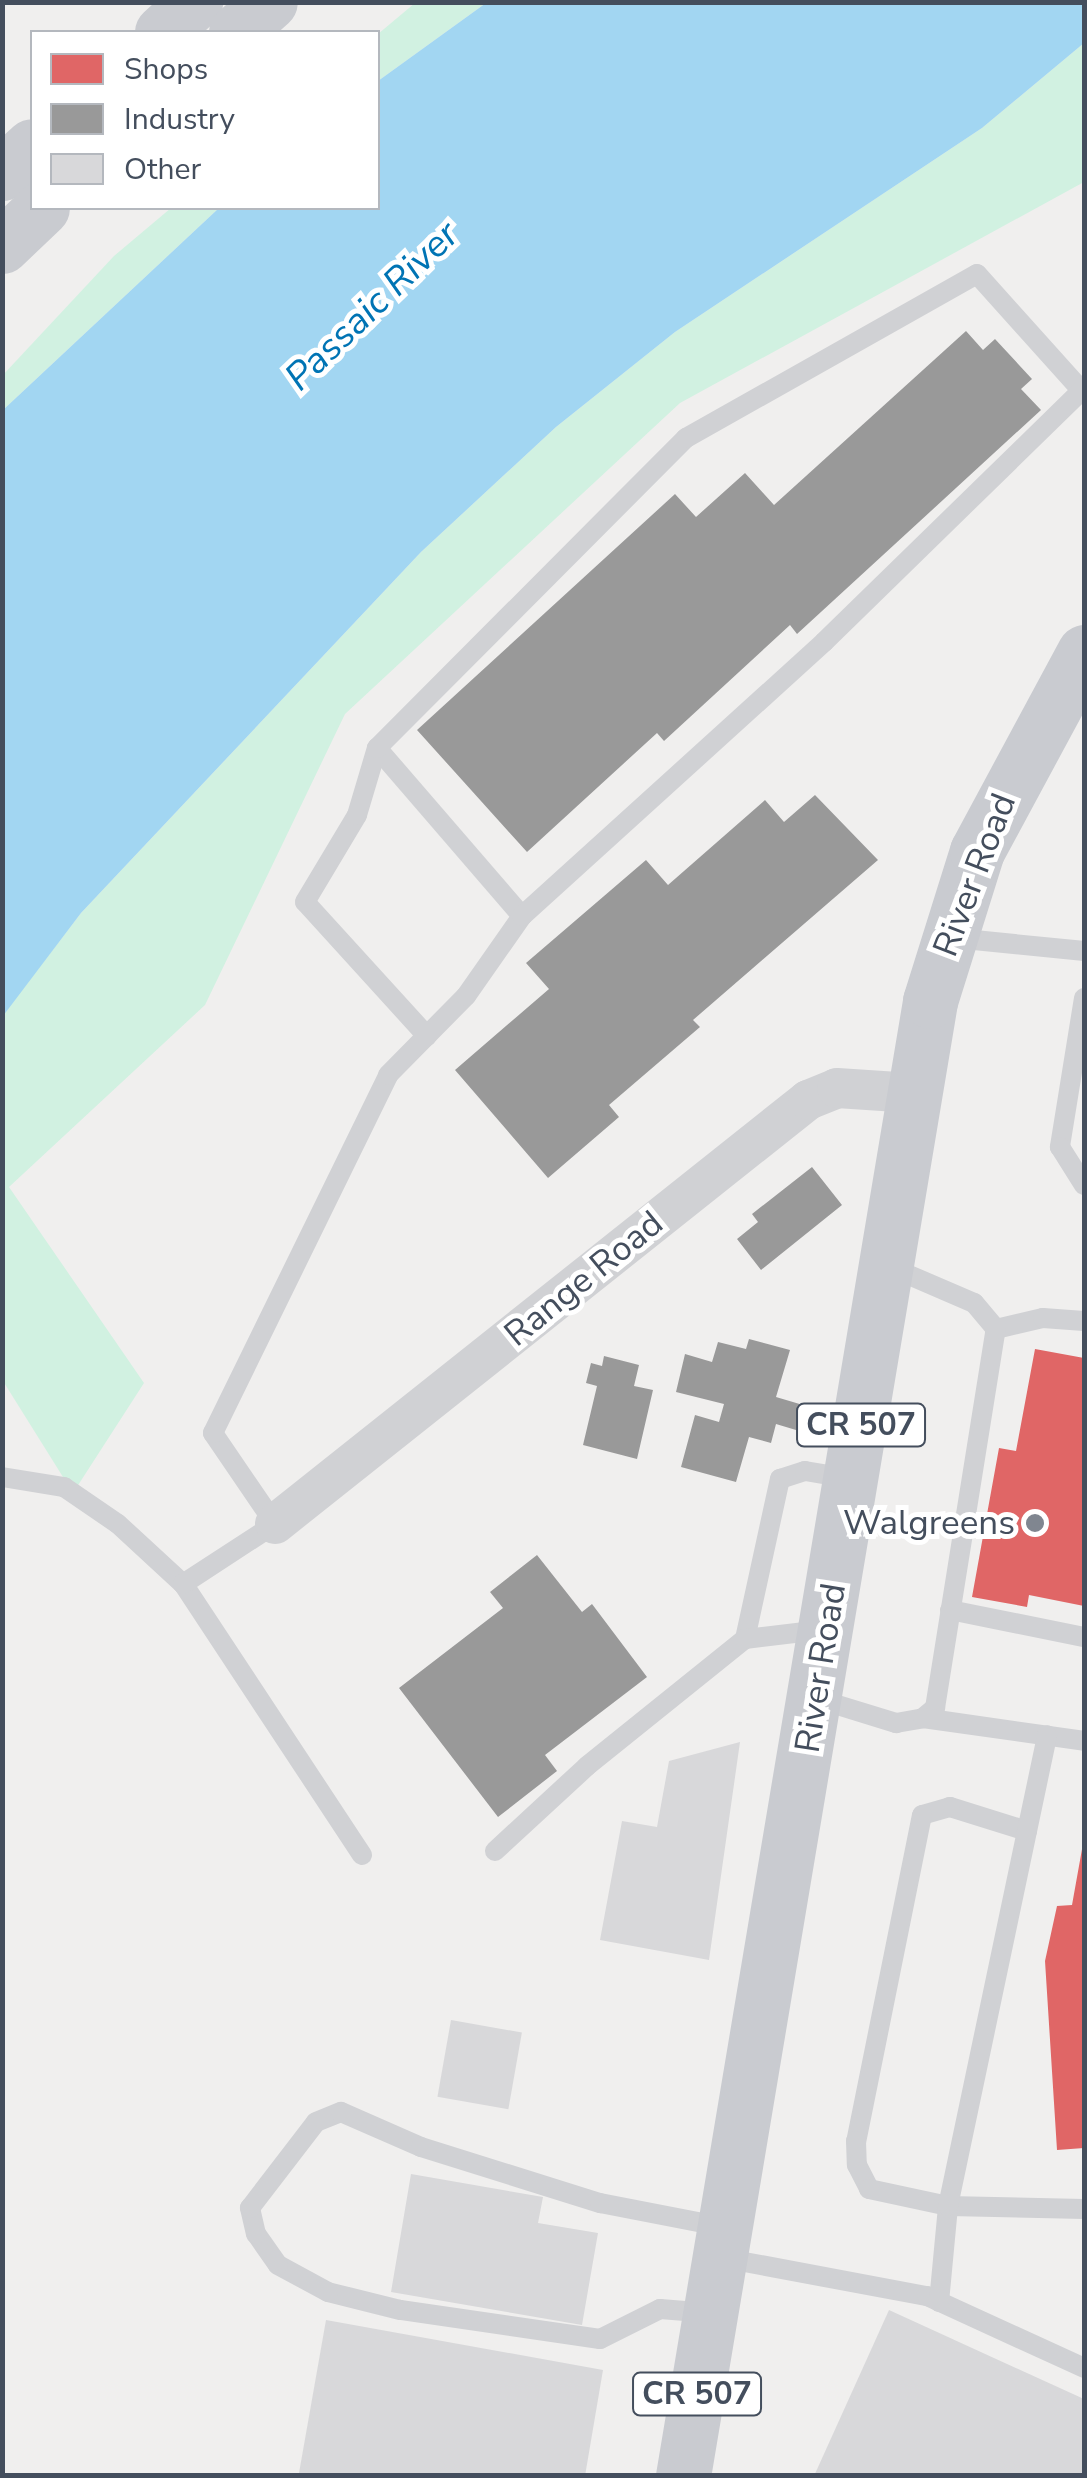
<!DOCTYPE html>
<style>
body{margin:0}
#map{position:relative;width:1087px;height:2478px;overflow:hidden;background:#f0efee;font-family:"Nunito Sans",sans-serif}
div>[style]{position:absolute}
.green>*{inset:0;background:#d1f1e1}
.water>*{inset:0;background:#a2d6f2}
.shops>*{inset:0;background:#e06666}
.industry>*{inset:0;background:#999}
.building>*{inset:0;background:#d8d8da;transform-origin:0 0}
.lane>*{height:20px;margin:-10px;padding:0 10px;transform-origin:10px;border-radius:10px;background:#d0d1d4}
.street>*{height:40px;margin:-20px;padding:0 20px;transform-origin:20px;border-radius:20px;background:#d0d1d4}
.primary>*{height:55px;margin:-27.5px;padding:0 27.5px;transform-origin:27.5px;border-radius:27.5px;background:#c9cbd0}
.dots>*{width:28px;height:28px;translate:-50% -50%;box-sizing:border-box;border:5px solid #fff;border-radius:50%}
span{translate:-50% -50%;white-space:nowrap;text-align:center;line-height:1.15;-webkit-text-stroke:10px #fff;paint-order:stroke}
.shield-label span{padding:2px 8px;background:#fff;border:2px solid;border-radius:8px;-webkit-text-stroke-width:0}
.shield-label{font-size:32px;color:#444e5d;font-weight:700}
.street-label{font-size:35px;color:#444e5d}
.poi-label{font-size:35px;color:#444e5d}
.right{translate:-100% -50%;text-align:right}
.water-label{font-size:38px;color:#0074b4;font-style:italic}
.frame{position:absolute;inset:0;border:5px solid #444e5d;pointer-events:none}
.legend{position:absolute;left:30px;top:30px;width:350px;height:180px;box-sizing:border-box;background:#fff;border:2px solid #b4b8be;margin:0;padding:12px 18px;list-style:none;font-size:30px;color:#444e5d}
.legend li{display:flex;align-items:center;gap:20px;height:50px}
.legend b{width:50px;border:2px solid #b4b8be}
</style>
<div id="map">
<div class="green">
<div style="clip-path:polygon(415px 3px,486px 3px,378px 81px,378px 34px)"></div>
<div style="clip-path:polygon(1084px 43px,1084px 182px,680px 403px,345px 714px,205px 1005px,9px 1187px,144px 1383px,73px 1493px,3px 1381px,2px 1016px,81px 913px,421px 552px,556px 427px,675px 332px,982px 128px)"></div>
<div style="clip-path:polygon(171px 208px,219px 208px,3px 410px,2px 376px,114px 256px)"></div>
</div>
<div class="water">
<div style="clip-path:polygon(486px 3px,1084px 3px,1084px 43px,982px 128px,675px 332px,556px 427px,421px 552px,81px 913px,3px 1016px,3px 410px,219px 208px,378px 208px,378px 81px)"></div>
</div>
<div class="shops">
<div style="clip-path:polygon(1035px 1349px,1084px 1358px,1084px 1606px,1029px 1595px,1027px 1607px,972px 1597px,999px 1448px,1016px 1451px)"></div>
<div style="clip-path:polygon(1084px 1838px,1084px 2148px,1057px 2150px,1045px 1961px,1057px 1906px,1072px 1905px)"></div>
</div>
<div class="industry">
<div style="clip-path:polygon(966px 331px,983px 350px,995px 339px,1032px 379px,1021px 389px,1041px 410px,797px 634px,790px 625px,664px 741px,657px 733px,527px 852px,417px 730px,675px 494px,696px 517px,745px 473px,774px 505px)"></div>
<div style="clip-path:polygon(815px 795px,878px 860px,693px 1020px,700px 1027px,609px 1105px,619px 1117px,548px 1178px,455px 1070px,549px 989px,526px 963px,646px 860px,668px 885px,765px 800px,784px 822px)"></div>
<div style="clip-path:polygon(812px 1167px,842px 1205px,761px 1270px,737px 1239px,758px 1222px,752px 1214px)"></div>
<div style="clip-path:polygon(749px 1339px,790px 1350px,776px 1397px,803px 1405px,796px 1430px,776px 1424px,771px 1443px,749px 1437px,736px 1482px,681px 1467px,695px 1415px,719px 1422px,724px 1404px,676px 1392px,685px 1354px,712px 1362px,718px 1342px,746px 1349px)"></div>
<div style="clip-path:polygon(604px 1356px,639px 1365px,634px 1386px,653px 1390px,637px 1459px,583px 1445px,597px 1386px,586px 1383px,591px 1363px,602px 1366px)"></div>
<div style="clip-path:polygon(537px 1555px,582px 1612px,592px 1604px,647px 1677px,545px 1755px,557px 1771px,498px 1817px,399px 1688px,503px 1608px,490px 1592px)"></div>
</div>
<div class="building">
<div style="clip-path:polygon(740px 1742px,709px 1960px,600px 1940px,622px 1821px,657px 1827px,669px 1761px)"></div>
<div style="left:451px;top:2020px;width:72px;height:78px;rotate:10deg"></div>
<div style="clip-path:polygon(411px 2174px,543px 2197px,538px 2223px,598px 2233px,582px 2325px,391px 2292px)"></div>
<div style="clip-path:polygon(889px 2310px,1084px 2399px,1084px 2476px,814px 2476px)"></div>
<div style="clip-path:polygon(326px 2320px,603px 2370px,585px 2476px,299px 2473px)"></div>
</div>
<div class="lane">
<div style="left:377px;top:748px;width:222px;rotate:49.2deg"></div>
<div style="left:954px;top:938px;width:131px;rotate:5.7deg"></div>
<div style="left:1084px;top:998px;width:151px;rotate:99.2deg"></div>
<div style="left:1060px;top:1147px;width:45px;rotate:57.7deg"></div>
<div style="left:427px;top:1036px;width:181px;rotate:-132.3deg"></div>
<div style="left:305px;top:902px;width:101px;rotate:-59.1deg"></div>
<div style="left:357px;top:815px;width:70px;rotate:-73.4deg"></div>
<div style="left:377px;top:748px;width:438px;rotate:-45.1deg"></div>
<div style="left:686px;top:438px;width:334px;rotate:-29.4deg"></div>
<div style="left:977px;top:274px;width:157px;rotate:48.1deg"></div>
<div style="left:996px;top:1329px;width:48px;rotate:-13.2deg"></div>
<div style="left:1043px;top:1318px;width:41px;rotate:4.2deg"></div>
<div style="left:2px;top:1477px;width:63px;rotate:9.2deg"></div>
<div style="left:64px;top:1487px;width:65px;rotate:34.4deg"></div>
<div style="left:118px;top:1524px;width:88px;rotate:42.7deg"></div>
<div style="left:950px;top:1610px;width:137px;rotate:11.4deg"></div>
<div style="left:745px;top:1639px;width:164px;rotate:-77.7deg"></div>
<div style="left:780px;top:1479px;width:26px;rotate:-18deg"></div>
<div style="left:805px;top:1471px;width:43px;rotate:9.5deg"></div>
<div style="left:818px;top:1699px;width:82px;rotate:17.1deg"></div>
<div style="left:896px;top:1723px;width:27px;rotate:-10deg"></div>
<div style="left:923px;top:1718px;width:16px;rotate:-40deg"></div>
<div style="left:935px;top:1708px;width:384px;rotate:-80.9deg"></div>
<div style="left:996px;top:1329px;width:34px;rotate:-130deg"></div>
<div style="left:974px;top:1303px;width:94px;rotate:-156.7deg"></div>
<div style="left:923px;top:1718px;width:163px;rotate:8.1deg"></div>
<div style="left:1027px;top:1831px;width:81px;rotate:-162.7deg"></div>
<div style="left:950px;top:1807px;width:29px;rotate:164deg"></div>
<div style="left:922px;top:1815px;width:333px;rotate:101.4deg"></div>
<div style="left:856px;top:2141px;width:24px;rotate:88deg"></div>
<div style="left:857px;top:2165px;width:27px;rotate:63deg"></div>
<div style="left:869px;top:2189px;width:81px;rotate:12.1deg"></div>
<div style="left:948px;top:2206px;width:136px;rotate:1.3deg"></div>
<div style="left:495px;top:1851px;width:125px;rotate:-42.7deg"></div>
<div style="left:587px;top:1766px;width:203px;rotate:-38.8deg"></div>
<div style="left:745px;top:1639px;width:77px;rotate:-6.8deg"></div>
<div style="left:362px;top:1855px;width:325px;rotate:-123.4deg"></div>
<div style="left:183px;top:1584px;width:110px;rotate:-33.1deg"></div>
<div style="left:275px;top:1524px;width:110px;rotate:-124.3deg"></div>
<div style="left:213px;top:1433px;width:398px;rotate:-63.9deg"></div>
<div style="left:388px;top:1075px;width:111px;rotate:-45.4deg"></div>
<div style="left:466px;top:996px;width:98px;rotate:-55deg"></div>
<div style="left:522px;top:916px;width:408px;rotate:-42.2deg"></div>
<div style="left:824px;top:642px;width:363px;rotate:-44.3deg"></div>
<div style="left:723px;top:2258px;width:208px;rotate:10.6deg"></div>
<div style="left:927px;top:2296px;width:173px;rotate:24.6deg"></div>
<div style="left:939px;top:2302px;width:96px;rotate:-84.6deg"></div>
<div style="left:948px;top:2206px;width:481px;rotate:-78.1deg"></div>
<div style="left:710px;top:2313px;width:50px;rotate:-175.4deg"></div>
<div style="left:660px;top:2309px;width:67px;rotate:153.4deg"></div>
<div style="left:600px;top:2339px;width:202px;rotate:-171.7deg"></div>
<div style="left:400px;top:2310px;width:74px;rotate:-166deg"></div>
<div style="left:328px;top:2292px;width:57px;rotate:-151.6deg"></div>
<div style="left:278px;top:2265px;width:38px;rotate:-125deg"></div>
<div style="left:256px;top:2234px;width:27px;rotate:-103deg"></div>
<div style="left:250px;top:2208px;width:108px;rotate:-52.5deg"></div>
<div style="left:316px;top:2122px;width:27px;rotate:-22deg"></div>
<div style="left:341px;top:2112px;width:87px;rotate:23.6deg"></div>
<div style="left:421px;top:2147px;width:188px;rotate:17.4deg"></div>
<div style="left:600px;top:2203px;width:126px;rotate:11deg"></div>
</div>
<div class="street">
<div style="left:275px;top:1524px;width:681px;rotate:-38.5deg"></div>
<div style="left:808px;top:1100px;width:31px;rotate:-22deg"></div>
<div style="left:837px;top:1088px;width:76px;rotate:3.8deg"></div>
</div>
<div class="primary">
<div style="left:162px;top:32px;width:45px;rotate:-42.3deg"></div>
<div style="left:236px;top:32px;width:45px;rotate:-41.4deg"></div>
<div style="left:2px;top:173px;width:40px;rotate:-42deg"></div>
<div style="left:2px;top:246px;width:55px;rotate:-43.5deg"></div>
<div style="left:683px;top:2476px;width:1496px;rotate:-80.49deg"></div>
<div style="left:930px;top:1001px;width:157px;rotate:-72.6deg"></div>
<div style="left:977px;top:851px;width:226px;rotate:-61.7deg"></div>
</div>
<div class="dots">
<div style="left:1035px;top:1523px;background:#808690"></div>
</div>
<div class="shield-label">
<span style="left:861px;top:1425px">CR 507</span>
<span style="left:697px;top:2394px">CR 507</span>
</div>
<div class="street-label">
<span style="left:975px;top:875px;rotate:-69deg">River Road</span>
<span style="left:584px;top:1279px;rotate:-39deg">Range Road</span>
<span style="left:821px;top:1668px;rotate:-81deg">River Road</span>
</div>
<div class="poi-label">
<span class="right" style="left:1015px;top:1523px">Walgreens</span>
</div>
<div class="water-label">
<span style="left:372px;top:306px;rotate:-44deg">Passaic River</span>
</div>
<div class="frame"></div>
<ul class="legend">
<li><b style="height:28px;background:#e06666"></b>Shops</li>
<li><b style="height:28px;background:#999"></b>Industry</li>
<li><b style="height:28px;background:#d8d8da"></b>Other</li>
</ul>
</div>
